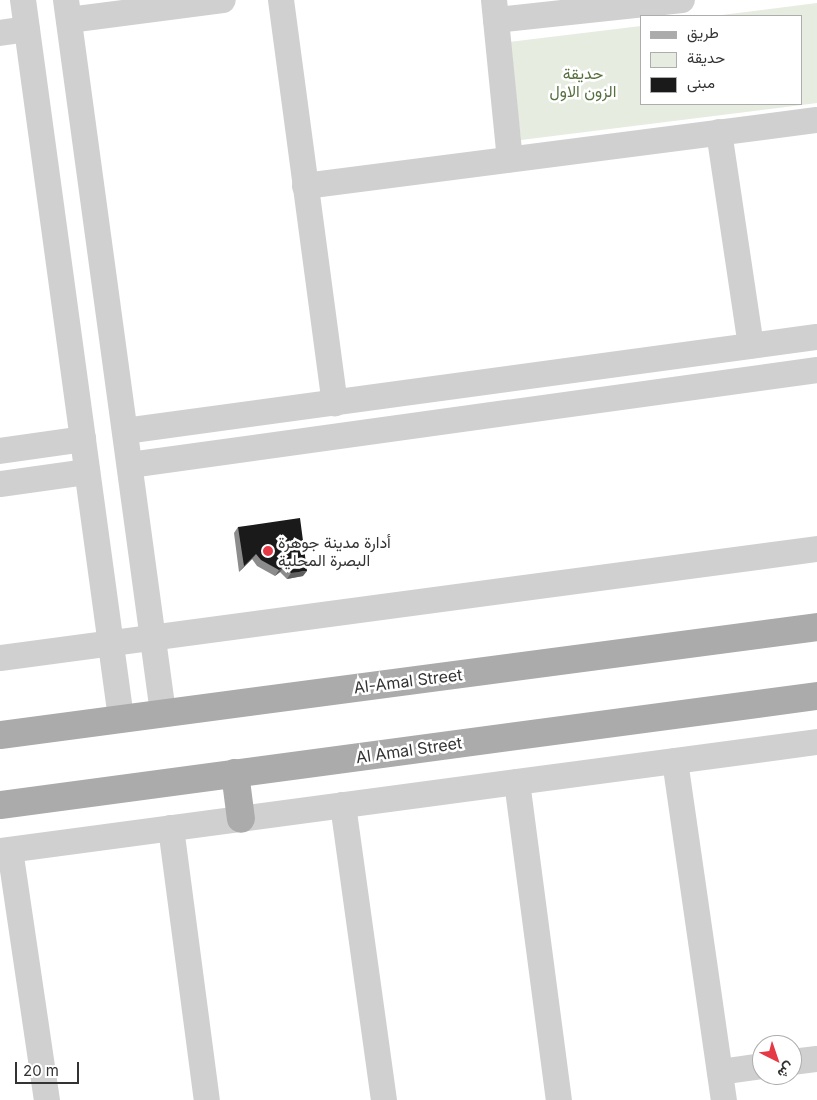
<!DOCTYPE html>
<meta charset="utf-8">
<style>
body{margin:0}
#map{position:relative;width:817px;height:1100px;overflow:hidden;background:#fff;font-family:Inter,Vazirmatn,sans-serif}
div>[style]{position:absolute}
.green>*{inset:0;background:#e6ecdf}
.minor>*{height:26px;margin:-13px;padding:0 13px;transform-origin:13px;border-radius:13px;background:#d0d0d0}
.major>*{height:28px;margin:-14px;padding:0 14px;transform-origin:14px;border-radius:14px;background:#ababab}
.wall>*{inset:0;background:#8c8c8c}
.shaded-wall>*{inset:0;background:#5f5f5f}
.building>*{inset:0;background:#1a1a1a}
.dots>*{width:14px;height:14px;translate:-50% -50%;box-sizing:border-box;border:2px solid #fff;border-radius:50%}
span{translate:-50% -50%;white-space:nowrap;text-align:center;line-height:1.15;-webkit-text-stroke:5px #fff;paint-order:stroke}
.park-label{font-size:16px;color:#56703f}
.poi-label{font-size:16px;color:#333}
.left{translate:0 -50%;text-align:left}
.street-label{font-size:16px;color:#333}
.legend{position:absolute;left:640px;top:15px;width:162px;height:90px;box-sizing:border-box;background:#fff;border:1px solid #adadad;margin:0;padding:6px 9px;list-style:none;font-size:15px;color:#333}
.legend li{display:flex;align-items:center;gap:10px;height:25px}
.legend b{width:25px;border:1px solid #adadad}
.north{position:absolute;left:752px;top:1035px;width:50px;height:50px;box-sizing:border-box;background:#fff;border:1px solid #adadad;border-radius:50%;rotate:139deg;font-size:14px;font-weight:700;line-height:20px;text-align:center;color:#333}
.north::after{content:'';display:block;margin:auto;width:18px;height:22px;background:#e63946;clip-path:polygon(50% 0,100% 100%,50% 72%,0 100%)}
.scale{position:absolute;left:15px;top:1062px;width:64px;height:22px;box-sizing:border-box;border:2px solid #333;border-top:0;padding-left:6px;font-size:15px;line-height:18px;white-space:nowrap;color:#333;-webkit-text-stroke:4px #fff;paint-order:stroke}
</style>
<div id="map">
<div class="green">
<div style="clip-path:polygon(817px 3px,817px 103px,521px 140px,509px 42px,641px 26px,641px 104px,801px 104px,801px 16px,714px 16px)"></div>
</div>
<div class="minor">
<div style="left:23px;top:0;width:725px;rotate:82.23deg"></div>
<div style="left:66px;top:0;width:720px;rotate:82.25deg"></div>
<div style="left:281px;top:0;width:407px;rotate:82.4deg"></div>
<div style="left:494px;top:0;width:160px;rotate:84.3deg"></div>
<div style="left:69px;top:20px;width:155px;rotate:-7.4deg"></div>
<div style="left:496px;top:20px;width:187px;rotate:-6.1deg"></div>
<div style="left:0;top:33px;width:27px;rotate:-8deg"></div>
<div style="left:719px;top:132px;width:216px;rotate:81.5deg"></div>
<div style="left:305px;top:186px;width:516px;rotate:-7.35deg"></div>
<div style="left:125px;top:431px;width:698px;rotate:-7.74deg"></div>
<div style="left:0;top:451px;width:84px;rotate:-8.2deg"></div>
<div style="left:130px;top:465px;width:694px;rotate:-7.87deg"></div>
<div style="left:0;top:484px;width:88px;rotate:-7.9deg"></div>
<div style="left:0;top:658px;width:824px;rotate:-7.6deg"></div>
<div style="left:675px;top:761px;width:343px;rotate:81.8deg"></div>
<div style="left:517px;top:782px;width:321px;rotate:82.5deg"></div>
<div style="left:343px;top:805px;width:298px;rotate:82.1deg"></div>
<div style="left:171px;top:828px;width:274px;rotate:82.5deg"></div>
<div style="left:10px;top:850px;width:253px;rotate:81.6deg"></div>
<div style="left:0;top:851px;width:824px;rotate:-7.6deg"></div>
<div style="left:792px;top:1062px;width:25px;rotate:-7deg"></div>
<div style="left:720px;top:1072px;width:42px;rotate:-8.1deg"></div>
</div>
<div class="major">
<div style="left:0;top:735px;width:824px;rotate:-7.53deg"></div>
<div style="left:235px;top:773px;width:46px;rotate:82.6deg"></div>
<div style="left:0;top:805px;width:824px;rotate:-7.6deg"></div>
</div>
<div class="wall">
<div style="clip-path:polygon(238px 527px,303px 576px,287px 579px,280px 572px,275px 576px,257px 566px,252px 559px,239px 572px,234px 533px)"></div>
</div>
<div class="shaded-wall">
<div style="clip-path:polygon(256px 554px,252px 559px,239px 572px,244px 566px)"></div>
<div style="clip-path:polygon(285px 566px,280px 572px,275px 576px,279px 570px)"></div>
<div style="clip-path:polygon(307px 571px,303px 576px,287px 579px,291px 573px)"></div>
</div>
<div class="building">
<div style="clip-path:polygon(300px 518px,307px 571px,291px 573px,285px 566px,279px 570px,261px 560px,256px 554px,244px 566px,238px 527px)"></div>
</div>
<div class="dots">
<div style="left:268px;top:551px;background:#e63946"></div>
</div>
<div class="park-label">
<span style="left:583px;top:82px">حديقة<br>الزون الاول</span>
</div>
<div class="poi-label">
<span class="left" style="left:278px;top:551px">أدارة مدينة جوهرة<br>البصرة المحلية</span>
</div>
<div class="street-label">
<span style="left:408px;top:681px;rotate:-7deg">Al-Amal Street</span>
<span style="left:409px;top:750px;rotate:-8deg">Al Amal Street</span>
</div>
<ul class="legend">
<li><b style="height:6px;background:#ababab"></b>طريق</li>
<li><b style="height:14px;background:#e6ecdf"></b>حديقة</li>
<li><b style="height:14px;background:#1a1a1a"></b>مبنى</li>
</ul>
<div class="north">ش</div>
<div class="scale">20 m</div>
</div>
